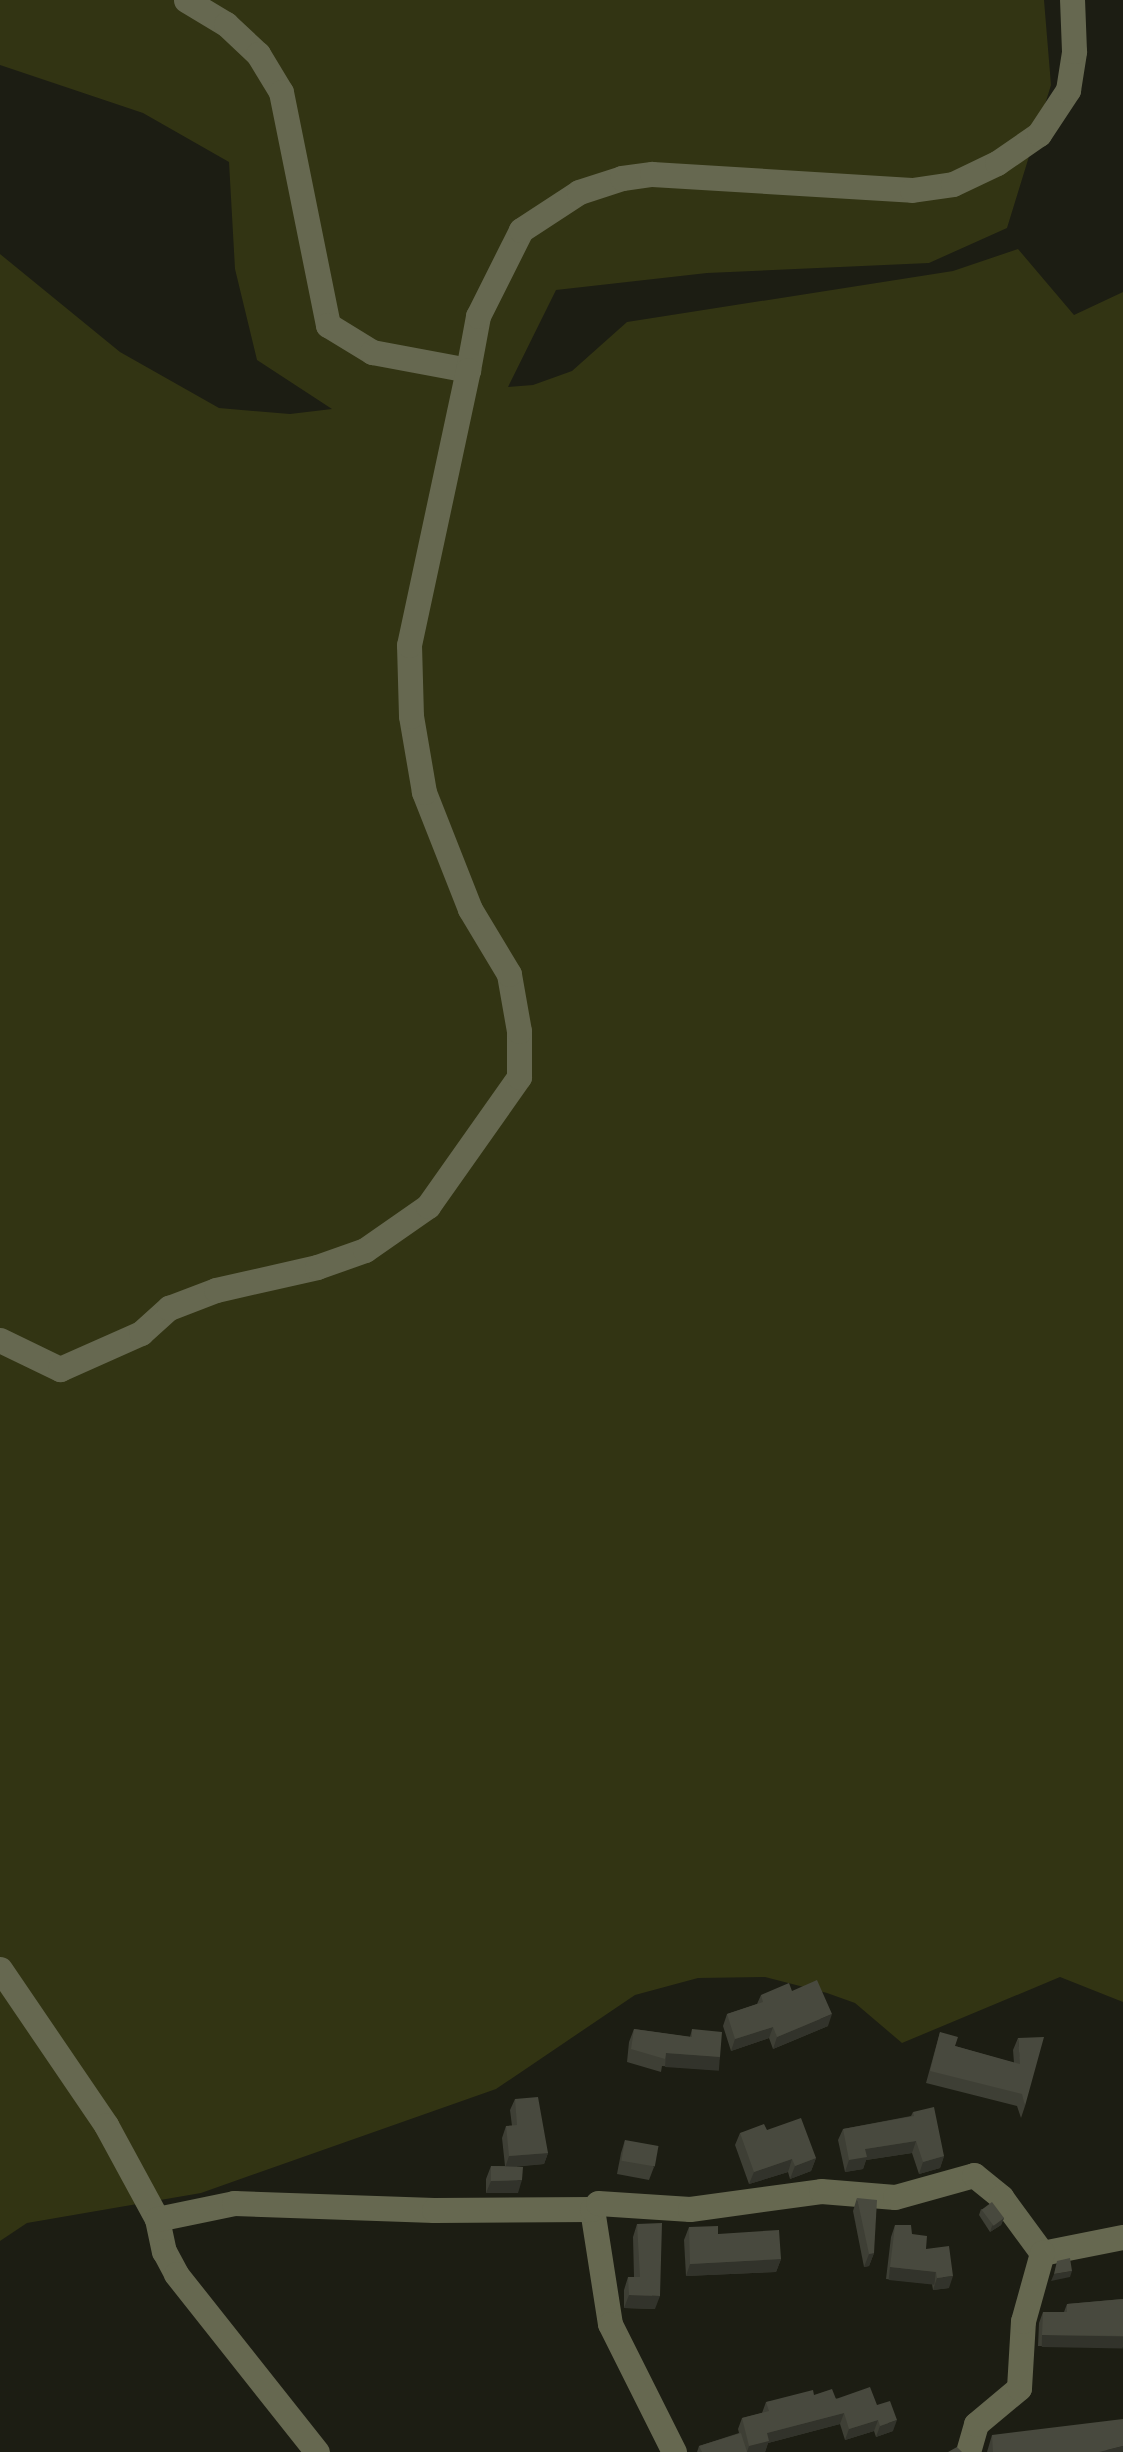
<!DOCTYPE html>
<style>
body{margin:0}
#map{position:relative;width:1123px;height:2452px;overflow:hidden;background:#1c1d13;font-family:"Space Grotesk",sans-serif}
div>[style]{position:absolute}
.green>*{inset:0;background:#323413}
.minor>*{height:25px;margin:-12.5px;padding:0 12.5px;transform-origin:12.5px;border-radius:12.5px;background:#666850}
.wall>*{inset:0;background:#3e3f35}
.shaded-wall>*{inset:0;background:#32332b;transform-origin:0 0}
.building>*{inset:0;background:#48493e;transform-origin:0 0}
span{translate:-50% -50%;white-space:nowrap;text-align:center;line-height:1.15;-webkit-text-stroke:9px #13130a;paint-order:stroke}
</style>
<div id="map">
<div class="green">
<div style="clip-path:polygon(0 0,1044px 0,1051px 85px,1007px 228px,929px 263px,707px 273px,556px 290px,508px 387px,533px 385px,572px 371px,627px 322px,953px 271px,1018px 249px,1074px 315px,1123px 292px,1123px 2002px,1060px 1977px,902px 2043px,855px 2003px,827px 1993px,765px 1977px,698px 1978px,635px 1995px,496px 2089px,201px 2193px,27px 2223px,0 2241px,0 254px,120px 352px,219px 408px,290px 414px,332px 409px,257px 360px,235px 269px,229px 162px,143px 113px,0 65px)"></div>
</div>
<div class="minor">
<div style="left:186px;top:0;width:47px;rotate:31deg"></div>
<div style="left:226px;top:24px;width:44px;rotate:43.2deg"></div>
<div style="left:258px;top:54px;width:44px;rotate:58.8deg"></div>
<div style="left:281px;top:92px;width:238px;rotate:78.6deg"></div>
<div style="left:328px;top:325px;width:52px;rotate:31.5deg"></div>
<div style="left:372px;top:352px;width:98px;rotate:10.6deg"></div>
<div style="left:468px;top:370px;width:55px;rotate:-79.5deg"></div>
<div style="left:478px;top:316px;width:96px;rotate:-63.4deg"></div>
<div style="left:521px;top:230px;width:69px;rotate:-33.2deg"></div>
<div style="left:579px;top:192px;width:45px;rotate:-18deg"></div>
<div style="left:622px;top:178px;width:30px;rotate:-8deg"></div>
<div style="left:652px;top:174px;width:260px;rotate:3.5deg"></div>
<div style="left:912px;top:190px;width:41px;rotate:-8.3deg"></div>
<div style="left:953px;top:184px;width:49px;rotate:-25.5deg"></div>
<div style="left:997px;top:163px;width:51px;rotate:-34.6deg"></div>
<div style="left:1039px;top:134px;width:53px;rotate:-56.6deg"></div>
<div style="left:1068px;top:90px;width:39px;rotate:-81deg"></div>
<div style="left:1074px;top:51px;width:51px;rotate:-92.2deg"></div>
<div style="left:0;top:1340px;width:67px;rotate:25.8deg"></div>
<div style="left:60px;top:1369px;width:89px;rotate:-24deg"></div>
<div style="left:141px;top:1333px;width:38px;rotate:-42deg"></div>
<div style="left:169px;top:1308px;width:50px;rotate:-21deg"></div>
<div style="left:216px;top:1290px;width:104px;rotate:-12.8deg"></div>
<div style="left:317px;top:1267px;width:51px;rotate:-19.5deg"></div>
<div style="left:365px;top:1250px;width:77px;rotate:-34.9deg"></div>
<div style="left:428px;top:1206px;width:158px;rotate:-54.8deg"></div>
<div style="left:519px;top:1077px;width:46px;rotate:-90deg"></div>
<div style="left:519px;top:1031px;width:58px;rotate:-100deg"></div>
<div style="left:509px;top:974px;width:76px;rotate:-121deg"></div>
<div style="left:470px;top:909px;width:126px;rotate:-111.5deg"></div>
<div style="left:424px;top:792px;width:77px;rotate:-99.7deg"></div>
<div style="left:411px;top:716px;width:71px;rotate:-91.6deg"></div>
<div style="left:409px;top:645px;width:281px;rotate:-77.9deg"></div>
<div style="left:0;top:1969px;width:189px;rotate:55.8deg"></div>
<div style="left:106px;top:2125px;width:107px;rotate:61.5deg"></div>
<div style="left:157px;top:2219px;width:33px;rotate:78deg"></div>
<div style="left:164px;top:2251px;width:26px;rotate:62deg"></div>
<div style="left:176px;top:2274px;width:227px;rotate:51.6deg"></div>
<div style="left:592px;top:2209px;width:116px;rotate:81.1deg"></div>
<div style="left:610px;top:2324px;width:143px;rotate:63.4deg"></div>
<div style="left:157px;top:2219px;width:79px;rotate:-11.7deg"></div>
<div style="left:234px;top:2203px;width:200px;rotate:2deg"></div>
<div style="left:434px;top:2210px;width:158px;rotate:-0.4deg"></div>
<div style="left:592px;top:2209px;width:8px;rotate:-45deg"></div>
<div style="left:598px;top:2203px;width:92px;rotate:3.7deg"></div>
<div style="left:690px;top:2209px;width:132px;rotate:-7.8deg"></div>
<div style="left:821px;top:2191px;width:74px;rotate:4.6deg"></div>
<div style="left:895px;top:2197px;width:82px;rotate:-15.6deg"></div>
<div style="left:974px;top:2175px;width:35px;rotate:39deg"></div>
<div style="left:1001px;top:2197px;width:69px;rotate:53.8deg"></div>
<div style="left:1042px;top:2253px;width:83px;rotate:-11.2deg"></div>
<div style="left:968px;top:2452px;width:29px;rotate:-74deg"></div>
<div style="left:976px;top:2424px;width:56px;rotate:-39.9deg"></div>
<div style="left:1019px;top:2388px;width:67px;rotate:-86.6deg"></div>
<div style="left:1023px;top:2321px;width:71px;rotate:-74.4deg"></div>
</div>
<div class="wall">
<div style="clip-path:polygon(792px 1991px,828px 2026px,773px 2049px,769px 2038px,731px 2051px,723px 2026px,727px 2014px,757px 2004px,761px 1995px)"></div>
<div style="clip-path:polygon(634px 2029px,690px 2037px,692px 2029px,720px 2057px,716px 2070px,662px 2066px,661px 2072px,627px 2062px,629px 2042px)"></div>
<div style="clip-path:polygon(940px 2032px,955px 2046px,1014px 2063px,1013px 2050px,1018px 2038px,1025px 2106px,1021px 2118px,1017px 2106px,926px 2083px)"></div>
<div style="clip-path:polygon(515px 2099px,548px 2153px,544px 2164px,517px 2166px,518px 2193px,486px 2193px,486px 2179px,491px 2166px,505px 2166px,502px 2138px,506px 2126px,512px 2126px,510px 2110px)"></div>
<div style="clip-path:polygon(913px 2112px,944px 2156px,940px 2168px,919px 2174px,912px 2153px,866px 2160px,863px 2169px,845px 2172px,838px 2140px,843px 2129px,911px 2116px)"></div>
<div style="clip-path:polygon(767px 2130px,816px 2158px,811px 2171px,790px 2179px,788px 2172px,749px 2184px,735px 2145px,740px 2133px)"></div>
<div style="clip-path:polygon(625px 2140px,654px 2167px,649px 2180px,617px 2174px,621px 2153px)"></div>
<div style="clip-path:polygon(857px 2198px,874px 2253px,869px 2266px,864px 2267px,853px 2211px)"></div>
<div style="clip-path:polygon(981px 2209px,1004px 2218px,1001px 2225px,990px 2232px,979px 2215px)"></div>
<div style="clip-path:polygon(637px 2224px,655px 2309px,624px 2308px,624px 2290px,628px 2277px,634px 2277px,633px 2237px)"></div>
<div style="clip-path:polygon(895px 2225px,912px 2234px,926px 2249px,949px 2288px,933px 2290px,932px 2284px,886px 2279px,891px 2237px)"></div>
<div style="clip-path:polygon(689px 2227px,718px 2234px,781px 2259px,776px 2272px,686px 2276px,684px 2240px)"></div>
<div style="clip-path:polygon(1123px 2299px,1123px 2347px,1038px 2346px,1039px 2323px,1043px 2312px,1064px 2312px,1067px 2304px)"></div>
<div style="clip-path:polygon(814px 2395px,877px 2405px,893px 2431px,876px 2437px,874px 2431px,845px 2440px,840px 2424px,768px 2443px,765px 2452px,697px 2452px,699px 2446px,739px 2433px,738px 2429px,742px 2418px,762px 2413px,766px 2402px)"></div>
<div style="clip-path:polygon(992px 2435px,1123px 2452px,987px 2452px)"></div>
</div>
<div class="shaded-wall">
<div style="clip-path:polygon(832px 2014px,828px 2026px,773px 2049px,777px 2037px)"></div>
<div style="clip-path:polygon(773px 2027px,769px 2038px,731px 2051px,735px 2039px)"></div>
<div style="left:666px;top:2053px;width:54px;height:14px;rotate:4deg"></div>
<div style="clip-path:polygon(916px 2141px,912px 2153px,866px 2160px,863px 2169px,845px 2172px,849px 2160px,865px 2149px)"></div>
<div style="clip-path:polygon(548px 2153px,544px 2164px,505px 2168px,509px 2156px)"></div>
<div style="clip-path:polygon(944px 2156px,940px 2168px,919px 2174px,923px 2162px)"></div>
<div style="clip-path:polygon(816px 2158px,811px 2171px,790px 2179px,795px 2166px)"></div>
<div style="clip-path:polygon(792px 2159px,788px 2172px,749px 2184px,754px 2172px)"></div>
<div style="clip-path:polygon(522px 2180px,518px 2193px,486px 2193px,491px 2181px)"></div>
<div style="clip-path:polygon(1004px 2218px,1001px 2225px,990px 2232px,992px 2226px)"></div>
<div style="clip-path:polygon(874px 2253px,869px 2266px,864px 2267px,869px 2254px)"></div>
<div style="clip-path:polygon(781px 2259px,776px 2272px,686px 2276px,690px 2264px)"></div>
<div style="left:890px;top:2267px;width:46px;height:13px;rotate:6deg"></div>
<div style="clip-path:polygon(1072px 2271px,1070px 2277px,1051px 2281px,1054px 2274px)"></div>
<div style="clip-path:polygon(953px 2276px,949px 2288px,933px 2290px,937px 2278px)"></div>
<div style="clip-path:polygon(629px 2295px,660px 2296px,655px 2309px,624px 2308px)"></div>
<div style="left:1042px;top:2335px;width:81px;height:12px;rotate:1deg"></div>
<div style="clip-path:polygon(844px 2413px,840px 2424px,768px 2443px,765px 2452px,747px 2452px,749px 2446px,767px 2433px)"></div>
<div style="clip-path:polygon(878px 2420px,874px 2431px,845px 2440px,849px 2429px)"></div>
<div style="clip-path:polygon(897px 2420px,893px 2431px,876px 2437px,880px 2426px)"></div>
<div style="clip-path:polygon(1123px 2446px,1123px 2452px,1099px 2452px)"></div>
</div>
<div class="building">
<div style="clip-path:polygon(817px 1980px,832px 2014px,777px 2037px,773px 2027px,735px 2039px,727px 2014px,763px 2002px,761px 1995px,789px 1983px,792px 1991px)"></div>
<div style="clip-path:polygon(634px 2029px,692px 2037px,692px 2029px,722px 2032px,720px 2057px,666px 2053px,665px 2059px,631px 2049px)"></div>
<div style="clip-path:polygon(940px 2032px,958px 2037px,955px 2046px,1020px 2064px,1018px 2038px,1044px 2037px,1025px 2106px,1022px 2094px,930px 2071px)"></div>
<div style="clip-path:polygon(538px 2097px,548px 2153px,509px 2156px,506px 2126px,517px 2125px,515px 2099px)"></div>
<div style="clip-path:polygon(934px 2107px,944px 2156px,923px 2162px,916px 2141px,865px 2149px,867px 2157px,849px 2160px,843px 2129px,914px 2116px,913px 2112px)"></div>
<div style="clip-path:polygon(801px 2118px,816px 2158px,795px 2166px,792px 2159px,754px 2172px,740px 2133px,764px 2124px,767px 2130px)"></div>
<div style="left:625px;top:2140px;width:34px;height:21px;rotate:10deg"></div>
<div style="clip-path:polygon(491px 2166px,523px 2167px,522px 2180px,491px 2181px)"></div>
<div style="clip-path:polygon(857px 2198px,877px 2200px,874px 2253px,869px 2254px)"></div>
<div style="left:992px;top:2202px;width:20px;height:13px;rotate:53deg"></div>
<div style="clip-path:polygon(662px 2223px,660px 2296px,629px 2295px,628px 2277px,640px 2277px,637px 2224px)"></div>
<div style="clip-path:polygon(895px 2225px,911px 2225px,912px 2234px,927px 2236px,926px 2249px,949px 2246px,953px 2276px,937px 2278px,936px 2272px,890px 2267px)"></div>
<div style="clip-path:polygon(718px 2226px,718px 2234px,779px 2230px,781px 2259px,690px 2264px,689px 2227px)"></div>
<div style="clip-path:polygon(1070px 2258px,1072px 2271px,1054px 2274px,1057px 2261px)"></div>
<div style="clip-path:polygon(1123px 2299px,1123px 2336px,1042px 2335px,1043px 2312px,1067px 2312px,1067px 2304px)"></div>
<div style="clip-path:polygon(870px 2387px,877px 2405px,890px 2401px,897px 2420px,880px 2426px,878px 2420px,849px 2429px,844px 2413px,767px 2433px,769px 2441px,749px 2446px,742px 2418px,769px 2411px,766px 2402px,813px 2390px,814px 2395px,832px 2389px,836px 2399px)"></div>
<div style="clip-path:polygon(1123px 2419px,1123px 2446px,1099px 2452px,993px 2452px,992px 2435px)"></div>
<div style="clip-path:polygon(741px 2433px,747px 2452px,702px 2452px,699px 2446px)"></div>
<div style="clip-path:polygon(957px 2447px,962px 2452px,948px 2452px)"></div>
</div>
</div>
